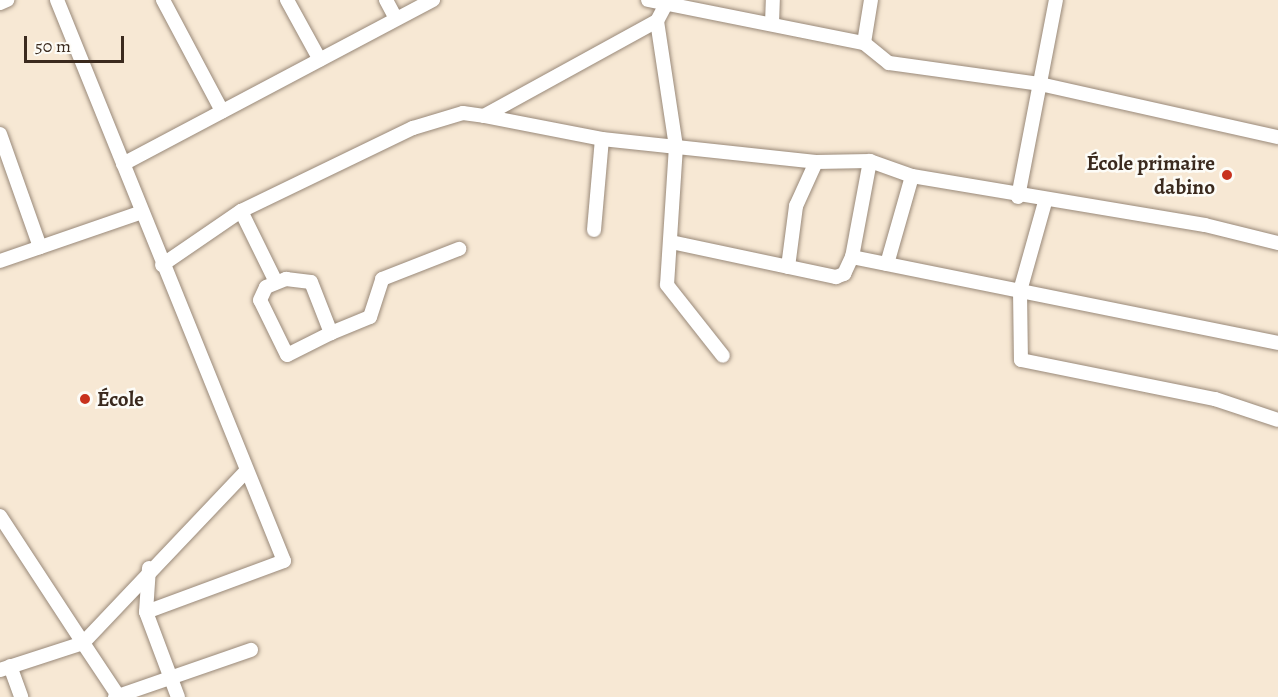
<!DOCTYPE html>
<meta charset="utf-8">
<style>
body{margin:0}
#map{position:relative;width:1278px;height:697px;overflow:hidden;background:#f7e8d4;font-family:Alegreya,serif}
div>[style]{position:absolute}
.roads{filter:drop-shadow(0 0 2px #998979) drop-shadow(0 0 2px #998979)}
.minor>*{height:14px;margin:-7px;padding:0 7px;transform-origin:7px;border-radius:7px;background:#fff}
.dots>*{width:16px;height:16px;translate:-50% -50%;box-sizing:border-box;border:3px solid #fdfcf7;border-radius:50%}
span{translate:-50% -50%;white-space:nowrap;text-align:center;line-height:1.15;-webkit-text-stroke:5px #fdfcf7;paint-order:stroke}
.poi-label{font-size:21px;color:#3b2a1e;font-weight:700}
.right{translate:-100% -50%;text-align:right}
.left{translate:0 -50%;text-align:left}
.scale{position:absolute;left:24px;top:36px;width:100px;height:27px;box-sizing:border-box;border:3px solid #3b2a1e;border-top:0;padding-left:8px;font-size:18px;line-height:21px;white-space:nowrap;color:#3b2a1e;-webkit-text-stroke:4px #fdfcf7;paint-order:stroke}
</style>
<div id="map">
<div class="roads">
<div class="minor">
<div style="left:57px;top:0;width:605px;rotate:67.97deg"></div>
<div style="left:284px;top:561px;width:147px;rotate:159.7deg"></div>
<div style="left:163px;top:0;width:126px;rotate:62deg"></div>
<div style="left:287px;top:0;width:68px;rotate:61.2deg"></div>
<div style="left:386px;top:0;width:19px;rotate:62deg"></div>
<div style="left:648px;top:0;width:220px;rotate:11.3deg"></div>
<div style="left:864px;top:43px;width:32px;rotate:39deg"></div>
<div style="left:889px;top:63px;width:152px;rotate:7.9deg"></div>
<div style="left:1040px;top:84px;width:244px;rotate:12.6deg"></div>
<div style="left:0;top:3px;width:8px;rotate:-23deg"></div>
<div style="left:657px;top:21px;width:126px;rotate:81.4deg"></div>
<div style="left:676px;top:146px;width:139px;rotate:93.7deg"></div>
<div style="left:667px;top:285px;width:90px;rotate:51.7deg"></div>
<div style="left:772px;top:24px;width:24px;rotate:-88deg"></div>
<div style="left:864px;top:43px;width:44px;rotate:-80.8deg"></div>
<div style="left:484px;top:116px;width:120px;rotate:11deg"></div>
<div style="left:602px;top:139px;width:215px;rotate:6.1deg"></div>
<div style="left:816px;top:162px;width:54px;rotate:-1.1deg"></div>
<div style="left:870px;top:161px;width:45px;rotate:19.7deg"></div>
<div style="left:912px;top:176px;width:297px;rotate:9.5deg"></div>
<div style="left:1205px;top:225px;width:75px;rotate:13.9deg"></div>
<div style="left:0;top:134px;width:120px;rotate:70.5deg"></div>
<div style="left:870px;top:161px;width:98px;rotate:100.6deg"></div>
<div style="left:852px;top:257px;width:435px;rotate:11.4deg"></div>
<div style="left:123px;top:164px;width:351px;rotate:-27.9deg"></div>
<div style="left:1018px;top:197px;width:201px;rotate:-79.1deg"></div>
<div style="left:1045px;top:202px;width:92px;rotate:105.7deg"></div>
<div style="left:1020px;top:291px;width:69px;rotate:89.2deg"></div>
<div style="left:1021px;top:360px;width:198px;rotate:11.4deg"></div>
<div style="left:1215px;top:399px;width:66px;rotate:18.4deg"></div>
<div style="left:241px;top:211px;width:79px;rotate:63.8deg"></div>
<div style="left:594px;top:230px;width:91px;rotate:-85deg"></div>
<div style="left:671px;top:242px;width:169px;rotate:12deg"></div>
<div style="left:836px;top:277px;width:9px;rotate:-21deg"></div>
<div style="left:844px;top:274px;width:19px;rotate:-65deg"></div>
<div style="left:0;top:261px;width:150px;rotate:-19deg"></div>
<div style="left:887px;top:264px;width:91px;rotate:-74.1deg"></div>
<div style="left:162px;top:265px;width:96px;rotate:-34.4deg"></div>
<div style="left:241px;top:211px;width:191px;rotate:-25.8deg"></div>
<div style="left:413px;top:128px;width:52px;rotate:-16.7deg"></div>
<div style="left:463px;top:113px;width:21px;rotate:8deg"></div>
<div style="left:484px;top:116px;width:197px;rotate:-28.8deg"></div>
<div style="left:657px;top:21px;width:21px;rotate:-62deg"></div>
<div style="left:788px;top:267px;width:62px;rotate:-82.5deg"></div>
<div style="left:796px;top:206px;width:48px;rotate:-65.6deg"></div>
<div style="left:286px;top:279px;width:25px;rotate:7deg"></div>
<div style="left:311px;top:282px;width:55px;rotate:68.6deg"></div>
<div style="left:331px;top:333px;width:49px;rotate:153.4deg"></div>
<div style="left:287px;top:355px;width:61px;rotate:-116.1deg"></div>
<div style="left:260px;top:300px;width:14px;rotate:-65deg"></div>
<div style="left:266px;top:287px;width:22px;rotate:-22deg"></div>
<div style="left:331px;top:333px;width:42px;rotate:-22.3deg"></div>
<div style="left:370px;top:317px;width:40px;rotate:-72deg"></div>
<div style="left:382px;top:279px;width:83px;rotate:-21.3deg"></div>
<div style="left:0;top:516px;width:152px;rotate:56.8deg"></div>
<div style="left:83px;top:643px;width:238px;rotate:-46.5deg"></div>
<div style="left:149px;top:568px;width:44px;rotate:93.9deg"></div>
<div style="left:146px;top:612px;width:91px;rotate:69.4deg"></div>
<div style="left:10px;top:666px;width:33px;rotate:70deg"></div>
<div style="left:0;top:670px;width:87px;rotate:-18deg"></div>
<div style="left:83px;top:643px;width:65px;rotate:56.3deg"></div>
<div style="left:115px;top:697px;width:144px;rotate:-19.1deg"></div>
</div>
</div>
<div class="dots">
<div style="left:1227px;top:175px;background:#c8321e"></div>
<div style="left:85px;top:399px;background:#c8321e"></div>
</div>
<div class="poi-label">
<span class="right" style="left:1215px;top:175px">École primaire<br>dabino</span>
<span class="left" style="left:97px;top:399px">École</span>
</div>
<div class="scale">50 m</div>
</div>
